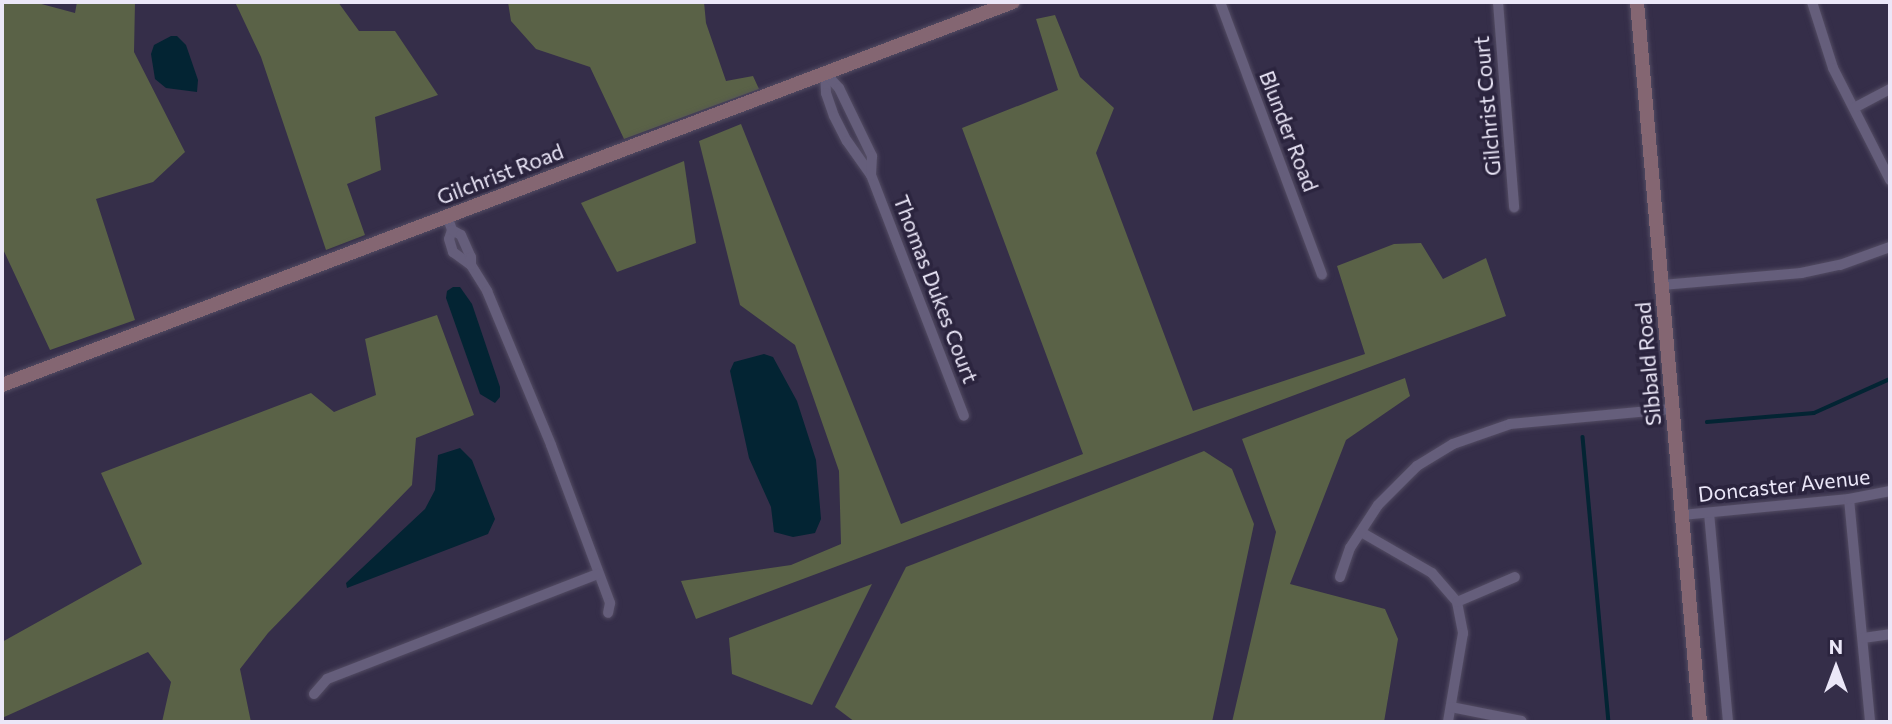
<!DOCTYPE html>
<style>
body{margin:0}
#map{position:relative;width:1892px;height:724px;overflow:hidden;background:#352e49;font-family:Commissioner,sans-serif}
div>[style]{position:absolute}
.green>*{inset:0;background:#5a6247}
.water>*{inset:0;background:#032433}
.stream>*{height:3.5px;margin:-1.75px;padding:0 1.75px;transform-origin:1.75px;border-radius:1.75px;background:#032433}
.roads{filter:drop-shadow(0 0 2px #534c63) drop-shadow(0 0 2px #534c63)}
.street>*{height:10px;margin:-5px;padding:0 5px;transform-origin:5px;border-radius:5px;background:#655e7b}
.secondary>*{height:14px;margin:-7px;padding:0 7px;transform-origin:7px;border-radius:7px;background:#846672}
span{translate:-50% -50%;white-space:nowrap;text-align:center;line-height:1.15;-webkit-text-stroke:7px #2b243e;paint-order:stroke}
.street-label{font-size:21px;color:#ebe7f8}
.frame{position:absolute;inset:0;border:4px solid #ebe7f8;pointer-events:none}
.north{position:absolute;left:1801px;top:633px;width:70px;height:70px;-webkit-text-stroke:5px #2b243e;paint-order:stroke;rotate:0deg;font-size:19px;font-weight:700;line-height:28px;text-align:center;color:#ebe7f8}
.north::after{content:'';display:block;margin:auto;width:24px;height:32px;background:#ebe7f8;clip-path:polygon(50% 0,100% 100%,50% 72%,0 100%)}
</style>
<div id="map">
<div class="green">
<div style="clip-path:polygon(2px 2px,34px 2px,75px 13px,77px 2px,135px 2px,134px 52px,185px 152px,153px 182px,96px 199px,135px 320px,50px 350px,2px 247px)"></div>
<div style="clip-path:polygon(235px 2px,338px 2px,359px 31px,395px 31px,438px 95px,375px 117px,381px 170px,347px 184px,365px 235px,326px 250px,261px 57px)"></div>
<div style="clip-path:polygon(508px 2px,704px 2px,706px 23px,726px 81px,753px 76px,759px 89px,624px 139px,590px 67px,536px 49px,511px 21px)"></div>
<div style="clip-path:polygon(1055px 15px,1080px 77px,1114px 108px,1096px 153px,1193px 411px,1365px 354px,1337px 266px,1394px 244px,1421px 243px,1443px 279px,1486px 258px,1506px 316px,696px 619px,681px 581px,791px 565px,841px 544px,839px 471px,795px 345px,740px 305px,699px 141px,741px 124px,901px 524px,1083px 454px,962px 128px,1058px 90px,1036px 19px)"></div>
<div style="clip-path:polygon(684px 161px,696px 243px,617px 272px,581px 203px)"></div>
<div style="clip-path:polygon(437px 315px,474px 415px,416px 438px,412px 485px,268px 633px,240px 669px,251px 722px,162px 722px,171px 682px,148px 652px,2px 718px,2px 642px,142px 564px,101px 473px,311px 393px,334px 412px,376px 395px,365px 339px)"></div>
<div style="clip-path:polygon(1405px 378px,1410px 396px,1346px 440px,1290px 584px,1385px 609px,1398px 639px,1384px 722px,1232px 722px,1276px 532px,1242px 439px)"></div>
<div style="clip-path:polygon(1204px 451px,1232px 469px,1254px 524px,1212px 722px,855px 722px,835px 707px,906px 567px)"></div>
<div style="clip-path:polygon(872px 584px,812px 705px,732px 674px,729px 638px)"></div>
</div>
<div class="water">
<div style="clip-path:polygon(171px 36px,177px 36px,186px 45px,198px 80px,197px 92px,166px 88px,155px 79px,151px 54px,154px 45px)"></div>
<div style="clip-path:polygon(453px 287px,460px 287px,472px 304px,500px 387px,500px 397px,495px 403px,480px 394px,446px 298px,447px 291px)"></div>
<div style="clip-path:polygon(764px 354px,773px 357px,797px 401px,816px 460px,821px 519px,815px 533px,793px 537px,774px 532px,771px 507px,749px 458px,730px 371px,734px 362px)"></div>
<div style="clip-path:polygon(460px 448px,472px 460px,495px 519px,488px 534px,347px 588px,346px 583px,425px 509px,435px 490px,438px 455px)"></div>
</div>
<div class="stream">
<div style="left:1707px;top:422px;width:107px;rotate:-4.8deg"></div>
<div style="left:1814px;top:413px;width:83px;rotate:-24.1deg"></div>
<div style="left:1583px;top:437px;width:286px;rotate:84.8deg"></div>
</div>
<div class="roads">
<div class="street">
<div style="left:1220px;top:2px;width:291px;rotate:69.5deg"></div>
<div style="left:1498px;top:2px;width:206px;rotate:85.5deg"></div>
<div style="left:1812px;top:2px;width:69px;rotate:72.3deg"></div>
<div style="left:1833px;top:68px;width:126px;rotate:63deg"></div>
<div style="left:825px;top:73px;width:20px;rotate:87deg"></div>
<div style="left:826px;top:93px;width:24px;rotate:71deg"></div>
<div style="left:834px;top:116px;width:28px;rotate:63deg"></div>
<div style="left:847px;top:141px;width:42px;rotate:54.8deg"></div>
<div style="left:871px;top:175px;width:258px;rotate:68.9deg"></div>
<div style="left:825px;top:73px;width:21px;rotate:47deg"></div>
<div style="left:839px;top:88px;width:76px;rotate:64.1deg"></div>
<div style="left:872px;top:156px;width:19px;rotate:93deg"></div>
<div style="left:1854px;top:108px;width:41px;rotate:-27.8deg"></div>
<div style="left:447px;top:216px;width:15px;rotate:70deg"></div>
<div style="left:452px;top:230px;width:9px;rotate:108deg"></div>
<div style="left:449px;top:239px;width:14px;rotate:73deg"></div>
<div style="left:453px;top:252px;width:22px;rotate:36deg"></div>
<div style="left:471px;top:265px;width:31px;rotate:58deg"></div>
<div style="left:487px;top:291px;width:167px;rotate:67.4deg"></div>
<div style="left:551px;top:445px;width:169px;rotate:69.5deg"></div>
<div style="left:610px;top:603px;width:10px;rotate:101deg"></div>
<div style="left:452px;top:230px;width:10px;rotate:29deg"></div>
<div style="left:461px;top:235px;width:24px;rotate:66deg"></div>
<div style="left:471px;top:257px;width:8px;rotate:90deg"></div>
<div style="left:1662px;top:285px;width:140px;rotate:-4.9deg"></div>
<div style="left:1801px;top:273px;width:40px;rotate:-12deg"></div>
<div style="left:1840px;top:265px;width:53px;rotate:-19.8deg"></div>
<div style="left:1849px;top:499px;width:224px;rotate:84.6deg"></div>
<div style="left:1709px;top:513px;width:210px;rotate:84.8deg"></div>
<div style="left:1682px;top:515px;width:168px;rotate:-5.5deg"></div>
<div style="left:1849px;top:499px;width:42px;rotate:-11deg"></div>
<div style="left:1361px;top:532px;width:82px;rotate:30deg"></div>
<div style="left:1432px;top:573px;width:38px;rotate:49deg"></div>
<div style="left:1457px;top:602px;width:32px;rotate:79deg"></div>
<div style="left:1463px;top:633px;width:90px;rotate:99.6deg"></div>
<div style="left:1340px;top:577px;width:31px;rotate:-71deg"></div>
<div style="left:1350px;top:548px;width:51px;rotate:-56.9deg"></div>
<div style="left:1378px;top:505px;width:55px;rotate:-45deg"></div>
<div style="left:1417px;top:466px;width:42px;rotate:-31.4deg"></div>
<div style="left:1453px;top:444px;width:60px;rotate:-19.3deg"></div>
<div style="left:1510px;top:424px;width:164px;rotate:-5.3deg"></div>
<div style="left:1457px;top:602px;width:63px;rotate:-23.3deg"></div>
<div style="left:1863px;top:638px;width:27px;rotate:-8deg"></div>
<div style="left:314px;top:694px;width:20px;rotate:-49deg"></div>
<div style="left:327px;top:679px;width:291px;rotate:-21.2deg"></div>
<div style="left:1451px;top:707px;width:72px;rotate:11.2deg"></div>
</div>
<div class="secondary">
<div style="left:1637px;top:2px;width:723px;rotate:85deg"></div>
<div style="left:2px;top:385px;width:1081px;rotate:-20.75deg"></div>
</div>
</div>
<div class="street-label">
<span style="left:1487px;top:106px;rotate:-95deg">Gilchrist Court</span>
<span style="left:1289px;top:131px;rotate:69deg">Blunder Road</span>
<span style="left:500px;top:174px;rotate:-21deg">Gilchrist Road</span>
<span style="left:936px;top:289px;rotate:69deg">Thomas Dukes Court</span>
<span style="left:1648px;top:364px;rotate:-95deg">Sibbald Road</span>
<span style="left:1784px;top:485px;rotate:-6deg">Doncaster Avenue</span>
</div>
<div class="frame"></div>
<div class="north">N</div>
</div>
